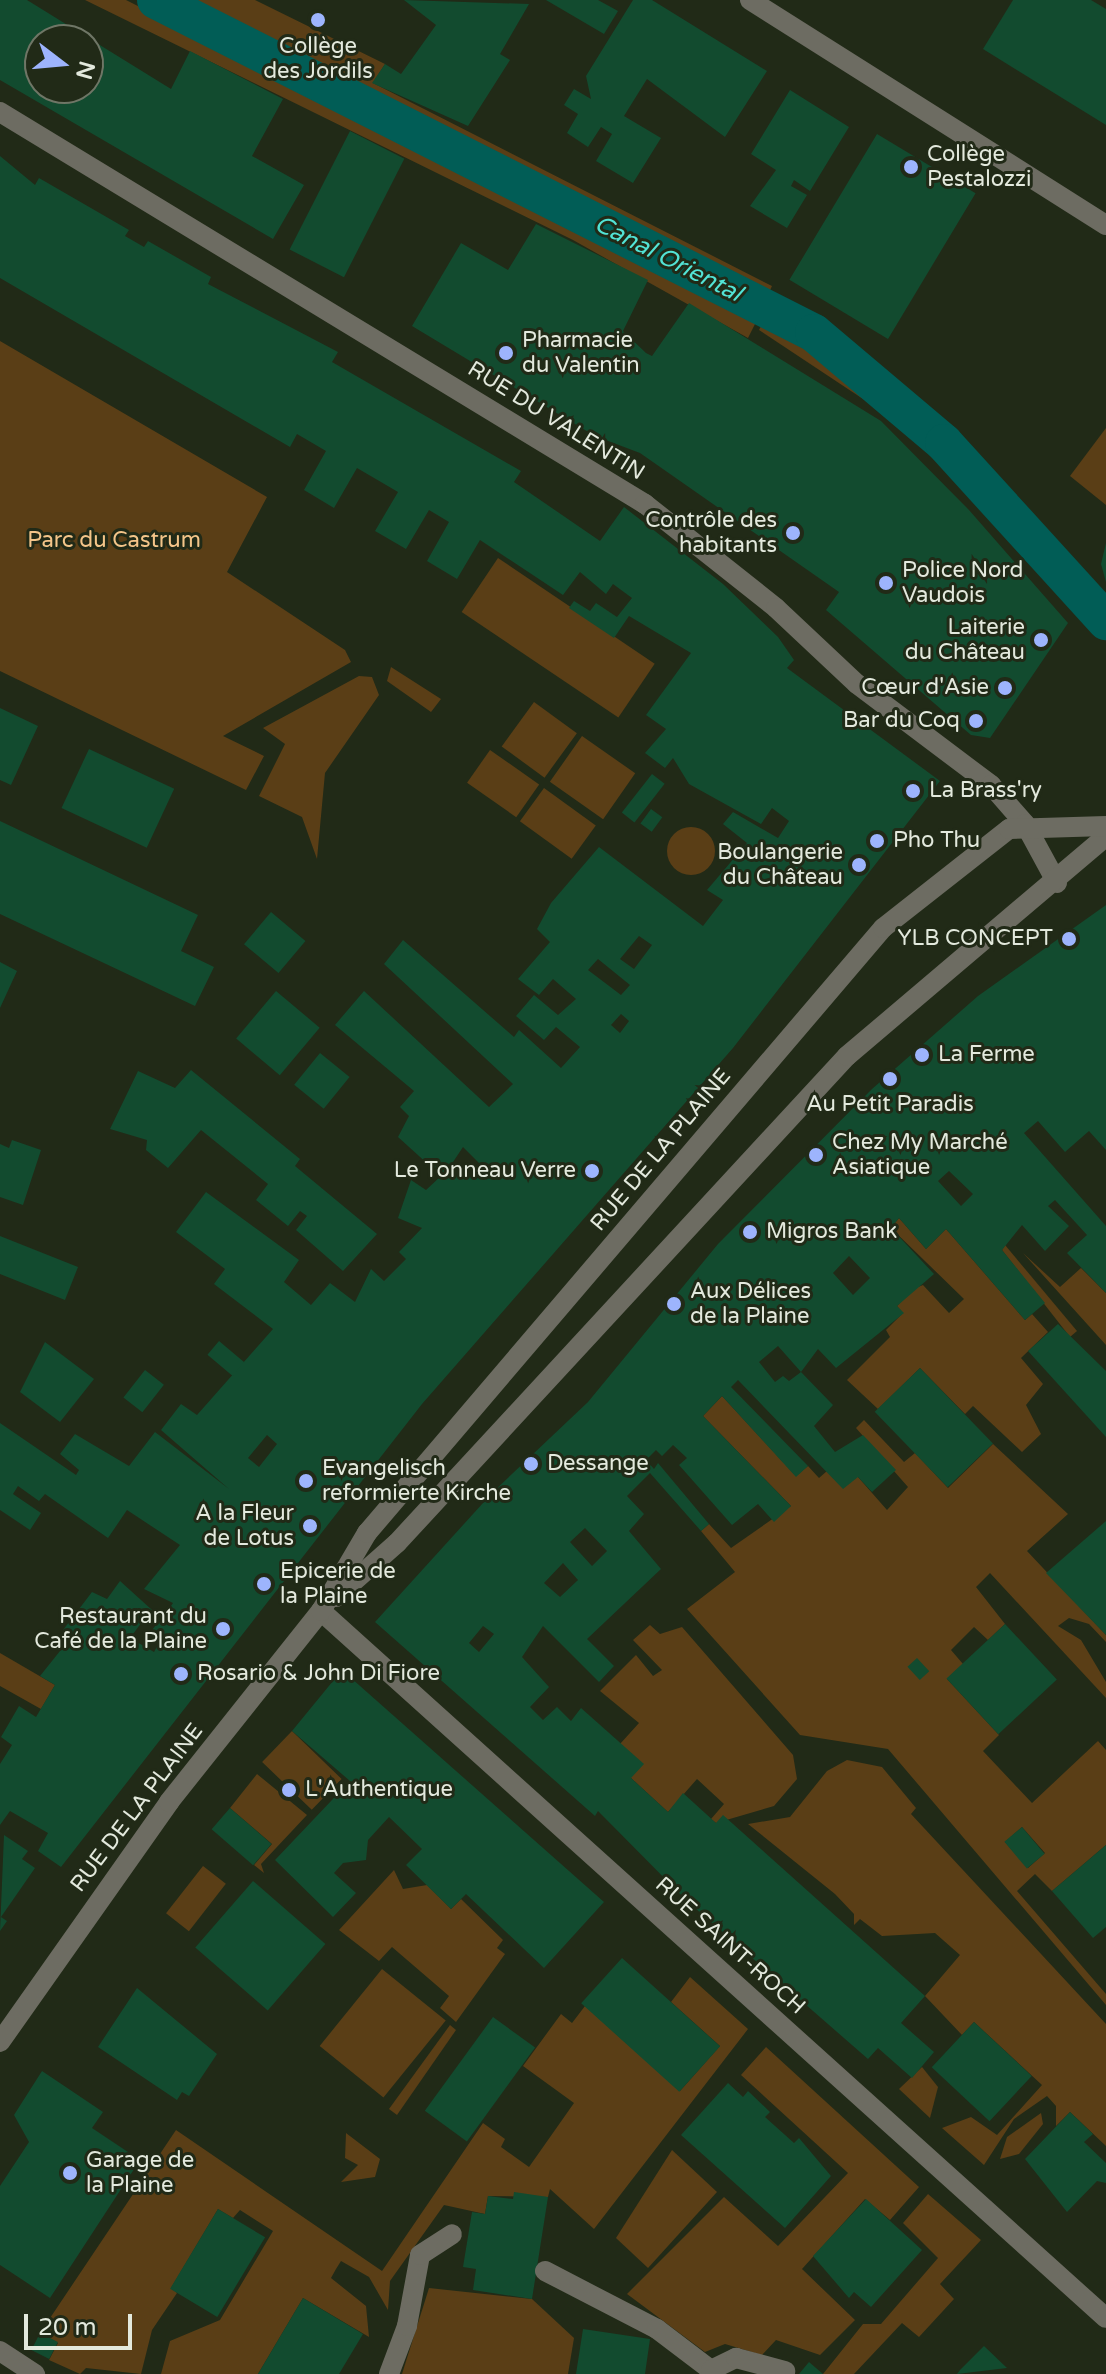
<!DOCTYPE html>
<meta charset="utf-8">
<style>
body{margin:0}
#map{position:relative;width:1106px;height:2374px;overflow:hidden;background:#212a17;font-family:"Varela Round",sans-serif}
div>[style]{position:absolute}
.green>*{inset:0;background:#5a3e16;transform-origin:0 0}
.round{border-radius:50%}
.canal>*{height:38px;margin:-19px;padding:0 19px;transform-origin:19px;border-radius:19px;background:#015d56}
.building>*{inset:0;background:#124b2f;transform-origin:0 0}
.minor>*{height:20px;margin:-10px;padding:0 10px;transform-origin:10px;border-radius:10px;background:#6d6c62}
.dots>*{width:22px;height:22px;translate:-50% -50%;box-sizing:border-box;border:4px solid #212a17;border-radius:50%}
span{translate:-50% -50%;white-space:nowrap;text-align:center;line-height:1.15;-webkit-text-stroke:6px #212a17;paint-order:stroke}
.poi-label{font-size:22px;color:#e3e9dd}
.left{translate:0 -50%;text-align:left}
.right{translate:-100% -50%;text-align:right}
.street-label{font-size:22px;color:#e3e9dd}
.park-label{font-size:22px;color:#f4c589}
.water-label{font-size:24px;color:#52e3d5;font-style:italic}
.north{position:absolute;left:24px;top:24px;width:80px;height:80px;box-sizing:border-box;background:#212a17;border:2px solid #6f7666;border-radius:50%;rotate:106deg;font-size:22px;font-weight:700;line-height:32px;text-align:center;color:#e3e9dd}
.north::after{content:'';display:block;margin:auto;width:28px;height:36px;background:#9db4fd;clip-path:polygon(50% 0,100% 100%,50% 72%,0 100%)}
.scale{position:absolute;left:24px;top:2314px;width:108px;height:36px;box-sizing:border-box;border:4px solid #e3e9dd;border-top:0;padding-left:10px;font-size:24px;line-height:28px;white-space:nowrap;color:#e3e9dd;-webkit-text-stroke:6px #212a17;paint-order:stroke}
</style>
<div id="map">
<div class="green">
<div style="clip-path:polygon(85px 0,126px 0,758px 318px,748px 338px,573px 240px)"></div>
<div style="clip-path:polygon(173px 0,255px 0,385px 64px,373px 83px,772px 286px,766px 299px)"></div>
<div style="clip-path:polygon(763px 322px,824px 354px,900px 412px,888px 414px,860px 397px,759px 330px)"></div>
<div style="clip-path:polygon(0 341px,267px 497px,227px 572px,345px 650px,351px 662px,223px 736px,264px 756px,246px 790px,0 671px)"></div>
<div style="clip-path:polygon(1106px 428px,1106px 505px,1070px 476px)"></div>
<div style="left:498px;top:558px;width:189px;height:65px;rotate:34deg"></div>
<div style="clip-path:polygon(391px 667px,441px 699px,431px 712px,387px 681px)"></div>
<div style="clip-path:polygon(359px 676px,372px 677px,379px 695px,325px 773px,317px 859px,302px 817px,259px 796px,285px 744px,263px 728px)"></div>
<div style="left:534px;top:702px;width:53px;height:55px;rotate:36deg"></div>
<div style="left:582px;top:736px;width:65px;height:56px;rotate:35deg"></div>
<div style="left:490px;top:750px;width:60px;height:40px;rotate:35deg"></div>
<div style="left:544px;top:788px;width:64px;height:41px;rotate:36deg"></div>
<div class="round" style="left:667px;top:827px;width:48px;height:48px"></div>
<div style="clip-path:polygon(899px 1218px,926px 1249px,946px 1229px,1025px 1320px,1032px 1314px,1048px 1332px,1021px 1358px,1043px 1384px,1026px 1405px,1041px 1434px,1022px 1452px,973px 1406px,965px 1414px,920px 1368px,878px 1409px,847px 1380px,890px 1337px,886px 1330px,903px 1313px,897px 1306px,913px 1289px,923px 1285px,949px 1313px,964px 1299px,891px 1228px)"></div>
<div style="clip-path:polygon(1005px 1245px,1077px 1331px,1070px 1337px,1002px 1250px)"></div>
<div style="clip-path:polygon(1023px 1253px,1060px 1287px,1081px 1268px,1106px 1293px,1106px 1345px)"></div>
<div style="clip-path:polygon(evenodd,722px 1396px,796px 1476px,808px 1466px,819px 1478px,827px 1471px,858px 1477px,887px 1510px,908px 1487px,856px 1428px,864px 1420px,904px 1462px,915px 1453px,948px 1488px,993px 1444px,1068px 1514px,1027px 1551px,1106px 1635px,1106px 1642px,1089px 1624px,1069px 1618px,1058px 1626px,1081px 1640px,1106px 1682px,1106px 1698px,990px 1573px,976px 1587px,1005px 1624px,988px 1640px,974px 1627px,951px 1650px,963px 1664px,947px 1679px,999px 1735px,983px 1751px,1032px 1803px,1098px 1741px,1106px 1750px,1106px 1845px,1052px 1891px,1035px 1874px,1017px 1891px,1106px 1994px,1106px 2005px,888px 1749px,800px 1735px,687px 1609px,735px 1572px,701px 1531px,709px 1524px,731px 1548px,791px 1506px,703px 1416px,722px 1396px,1022px 1827px,1045px 1853px,1028px 1868px,1005px 1842px,1022px 1827px)"></div>
<div style="clip-path:polygon(650px 1625px,660px 1634px,682px 1627px,793px 1755px,797px 1779px,774px 1806px,716px 1823px,711px 1819px,724px 1804px,697px 1779px,668px 1812px,631px 1778px,620px 1744px,639px 1723px,600px 1691px,636px 1655px,653px 1676px,662px 1670px,633px 1640px)"></div>
<div style="clip-path:polygon(0 1653px,55px 1685px,41px 1709px,0 1686px)"></div>
<div style="left:292px;top:1731px;width:69px;height:43px;rotate:44deg"></div>
<div style="clip-path:polygon(847px 1760px,882px 1767px,916px 1808px,911px 1814px,1106px 2024px,1106px 2146px,1070px 2112px,1056px 2126px,1056px 2106px,1047px 2096px,1014px 2119px,984px 2165px,942px 2128px,971px 2117px,997px 2135px,1042px 2085px,974px 2022px,962px 2035px,925px 1996px,960px 1955px,935px 1933px,882px 1936px,860px 1919px,854px 1925px,854px 1914px,835px 1894px,748px 1824px,790px 1817px,827px 1771px)"></div>
<div style="clip-path:polygon(257px 1774px,307px 1815px,261px 1864px,264px 1873px,254px 1865px,272px 1844px,230px 1808px)"></div>
<div style="left:203px;top:1866px;width:29px;height:60px;rotate:38deg"></div>
<div style="clip-path:polygon(394px 1870px,403px 1889px,427px 1885px,451px 1909px,461px 1899px,503px 1940px,497px 1948px,505px 1954px,456px 2022px,440px 2008px,449px 1996px,392px 1947px,379px 1961px,339px 1930px)"></div>
<div style="left:382px;top:1969px;width:82px;height:99px;rotate:39deg"></div>
<div style="clip-path:polygon(690px 1977px,748px 2029px,594px 2229px,550px 2189px,548px 2197px,488px 2196px,485px 2214px,444px 2205px,390px 2281px,388px 2310px,369px 2277px,341px 2261px,336px 2269px,331px 2278px,366px 2306px,369px 2337px,303px 2298px,258px 2374px,161px 2374px,170px 2341px,220px 2320px,273px 2231px,240px 2210px,233px 2218px,218px 2209px,171px 2288px,177px 2293px,152px 2330px,141px 2374px,86px 2368px,80px 2374px,49px 2360px,58px 2343px,40px 2333px,176px 2130px,382px 2271px,483px 2123px,505px 2139px,501px 2147px,529px 2167px,574px 2103px,523px 2066px,561px 2014px,572px 2023px,585px 2006px,680px 2091px,720px 2046px,671px 2002px)"></div>
<div style="clip-path:polygon(450px 2025px,456px 2030px,397px 2115px,389px 2109px)"></div>
<div style="clip-path:polygon(766px 2047px,919px 2187px,890px 2220px,865px 2199px,802px 2269px,855px 2320px,820px 2355px,776px 2340px,762px 2355px,725px 2344px,705px 2352px,627px 2294px,724px 2197px,778px 2246px,848px 2173px,741px 2075px)"></div>
<div style="clip-path:polygon(922px 2067px,938px 2087px,930px 2118px,899px 2089px)"></div>
<div style="clip-path:polygon(1041px 2113px,1043px 2124px,1019px 2154px,1000px 2159px,1007px 2137px)"></div>
<div style="clip-path:polygon(346px 2133px,380px 2159px,375px 2177px,341px 2182px,358px 2165px,345px 2158px)"></div>
<div style="clip-path:polygon(672px 2150px,717px 2192px,648px 2268px,616px 2238px)"></div>
<div style="clip-path:polygon(928px 2194px,981px 2240px,940px 2284px,954px 2299px,919px 2337px,902px 2323px,854px 2374px,823px 2374px,863px 2324px,881px 2324px,938px 2258px,903px 2223px)"></div>
<div style="clip-path:polygon(429px 2288px,532px 2299px,574px 2338px,568px 2374px,402px 2374px)"></div>
</div>
<div class="canal">
<div style="left:156px;top:0;width:737px;rotate:26.84deg"></div>
<div style="left:814px;top:333px;width:170px;rotate:40.2deg"></div>
<div style="left:944px;top:443px;width:241px;rotate:47.7deg"></div>
</div>
<div class="building">
<div style="clip-path:polygon(evenodd,0 0,27px 0,171px 89px,190px 51px,283px 99px,252px 156px,304px 185px,273px 239px,0 80px,0 0,40px 40px,88px 40px,88px 88px,40px 88px,40px 40px)"></div>
<div style="clip-path:polygon(404px 0,529px 4px,500px 54px,510px 60px,468px 126px,372px 83px,385px 64px,401px 74px,436px 25px)"></div>
<div style="clip-path:polygon(546px 0,598px 0,618px 11px,604px 34px)"></div>
<div style="clip-path:polygon(633px 0,652px 0,767px 71px,725px 137px,647px 79px,624px 116px,661px 138px,633px 183px,596px 161px,612px 134px,601px 127px,588px 147px,567px 133px,578px 114px,564px 105px,574px 89px,591px 99px,586px 76px)"></div>
<div style="clip-path:polygon(1013px 0,1091px 0,1106px 9px,1106px 125px,983px 49px)"></div>
<div style="clip-path:polygon(790px 90px,849px 127px,810px 191px,794px 180px,791px 186px,807px 195px,787px 228px,750px 206px,776px 170px,751px 154px)"></div>
<div style="left:350px;top:131px;width:61px;height:133px;rotate:27deg"></div>
<div style="left:877px;top:134px;width:115px;height:170px;rotate:31deg"></div>
<div style="clip-path:polygon(evenodd,0 156px,35px 185px,39px 178px,129px 230px,125px 236px,144px 247px,148px 241px,211px 277px,208px 284px,338px 352px,332px 362px,521px 471px,514px 482px,600px 541px,624px 507px,723px 584px,778px 637px,794px 660px,787px 668px,940px 781px,733px 1048px,422px 1404px,61px 1867px,38px 1851px,48px 1833px,10px 1811px,0 1825px,0 1764px,12px 1745px,1px 1737px,19px 1706px,36px 1717px,55px 1685px,40px 1676px,72px 1636px,63px 1630px,92px 1592px,107px 1599px,120px 1581px,162px 1619px,173px 1603px,144px 1589px,180px 1545px,127px 1510px,108px 1538px,45px 1494px,39px 1501px,18px 1486px,13px 1494px,41px 1513px,30px 1530px,0 1510px,0 1423px,76px 1475px,79px 1470px,60px 1454px,75px 1434px,129px 1466px,155px 1432px,229px 1489px,161px 1430px,181px 1404px,197px 1415px,273px 1329px,214px 1284px,225px 1269px,176px 1232px,206px 1192px,299px 1260px,284px 1282px,311px 1305px,330px 1283px,355px 1302px,371px 1269px,384px 1281px,406px 1259px,399px 1252px,422px 1228px,398px 1218px,411px 1180px,426px 1190px,441px 1176px,398px 1137px,409px 1116px,400px 1107px,414px 1091px,335px 1025px,364px 991px,489px 1107px,513px 1084px,384px 964px,403px 940px,514px 1037px,519px 1030px,561px 1068px,580px 1047px,556px 1027px,544px 1040px,516px 1016px,534px 995px,558px 1015px,576px 999px,553px 979px,539px 995px,518px 979px,550px 942px,537px 929px,551px 903px,599px 847px,703px 926px,723px 900px,707px 890px,747px 843px,723px 824px,733px 812px,778px 838px,789px 821px,772px 808px,761px 824px,689px 784px,673px 758px,665px 768px,645px 753px,666px 729px,646px 715px,691px 653px,629px 616px,614px 638px,569px 608px,574px 601px,590px 611px,596px 603px,617px 617px,632px 598px,613px 584px,606px 594px,580px 572px,563px 595px,480px 540px,457px 579px,427px 561px,449px 522px,429px 510px,406px 549px,375px 531px,398px 492px,357px 468px,334px 508px,304px 490px,326px 451px,297px 434px,290px 447px,0 278px,0 156px,639px 936px,652px 945px,634px 969px,620px 959px,639px 936px,0 156px,598px 959px,630px 985px,621px 995px,588px 970px,598px 959px,0 156px,621px 1014px,629px 1021px,620px 1033px,611px 1025px,621px 1014px,0 156px,463px 1147px,481px 1165px,472px 1178px,453px 1162px,463px 1147px,0 156px,267px 1435px,277px 1444px,259px 1467px,248px 1458px,267px 1435px,0 156px,145px 1618px,156px 1625px,148px 1635px,159px 1643px,154px 1652px,130px 1638px,145px 1618px)"></div>
<div style="clip-path:polygon(536px 224px,648px 280px,623px 331px,646px 353px,652px 356px,689px 303px,881px 421px,969px 510px,1068px 623px,990px 738px,971px 735px,826px 610px,839px 592px,640px 453px,595px 436px,412px 326px,461px 243px,508px 270px)"></div>
<div style="clip-path:polygon(1106px 543px,1106px 582px,1101px 564px)"></div>
<div style="clip-path:polygon(0 708px,38px 726px,11px 785px,0 780px)"></div>
<div style="left:89px;top:749px;width:94px;height:65px;rotate:25deg"></div>
<div style="left:652px;top:774px;width:16px;height:49px;rotate:38deg"></div>
<div style="left:651px;top:809px;width:14px;height:18px;rotate:36deg"></div>
<div style="clip-path:polygon(0 821px,198px 915px,181px 951px,214px 967px,195px 1006px,0 914px)"></div>
<div style="clip-path:polygon(evenodd,1106px 905px,1106px 1150px,1089px 1131px,1065px 1152px,1038px 1121px,1024px 1133px,1106px 1226px,1106px 1293px,1067px 1253px,1087px 1235px,1055px 1200px,1048px 1206px,1069px 1226px,1045px 1251px,1022px 1225px,1002px 1250px,1045px 1303px,1025px 1320px,946px 1229px,926px 1249px,899px 1218px,891px 1228px,934px 1274px,897px 1306px,904px 1313px,836px 1368px,818px 1349px,801px 1372px,833px 1405px,814px 1426px,835px 1452px,863px 1435px,896px 1470px,872px 1492px,858px 1477px,843px 1489px,738px 1380px,731px 1387px,808px 1466px,796px 1477px,722px 1396px,703px 1416px,791px 1506px,774px 1522px,758px 1504px,732px 1525px,679px 1465px,687px 1458px,673px 1445px,662px 1456px,656px 1450px,646px 1460px,654px 1469px,658px 1463px,709px 1524px,701px 1531px,650px 1473px,627px 1496px,644px 1514px,629px 1531px,661px 1569px,587px 1639px,614px 1666px,599px 1682px,543px 1626px,522px 1657px,549px 1687px,530px 1707px,543px 1720px,557px 1707px,571px 1721px,581px 1708px,644px 1764px,631px 1778px,668px 1812px,683px 1793px,716px 1823px,723px 1815px,925px 1996px,901px 2023px,934px 2052px,912px 2078px,878px 2048px,868px 2059px,687px 1901px,598px 1811px,595px 1816px,375px 1622px,493px 1492px,588px 1402px,718px 1244px,872px 1089px,978px 996px,1106px 905px,949px 1171px,973px 1194px,961px 1206px,938px 1181px,949px 1171px,1106px 905px,849px 1256px,870px 1278px,853px 1295px,833px 1273px,849px 1256px,1106px 905px,778px 1346px,801px 1372px,789px 1381px,783px 1376px,775px 1382px,759px 1362px,778px 1346px,1106px 905px,585px 1528px,607px 1551px,592px 1566px,570px 1542px,585px 1528px,1106px 905px,563px 1563px,578px 1580px,560px 1597px,544px 1583px,563px 1563px,1106px 905px,483px 1626px,494px 1634px,479px 1652px,469px 1643px,483px 1626px)"></div>
<div style="left:271px;top:912px;width:45px;height:42px;rotate:40deg"></div>
<div style="clip-path:polygon(0 962px,17px 971px,0 1008px)"></div>
<div style="left:276px;top:991px;width:57px;height:62px;rotate:40deg"></div>
<div style="left:320px;top:1053px;width:38px;height:41px;rotate:39deg"></div>
<div style="clip-path:polygon(191px 1070px,300px 1159px,295px 1166px,377px 1234px,343px 1271px,296px 1230px,307px 1216px,300px 1211px,288px 1226px,256px 1200px,268px 1184px,201px 1130px,168px 1168px,146px 1150px,147px 1140px,110px 1129px,138px 1071px,175px 1088px)"></div>
<div style="clip-path:polygon(12px 1140px,41px 1150px,23px 1205px,0 1197px,0 1144px,9px 1148px)"></div>
<div style="clip-path:polygon(0 1236px,78px 1267px,65px 1300px,0 1274px)"></div>
<div style="clip-path:polygon(1058px 1324px,1106px 1371px,1106px 1437px,1028px 1351px)"></div>
<div style="left:219px;top:1341px;width:33px;height:18px;rotate:40deg"></div>
<div style="clip-path:polygon(45px 1342px,94px 1379px,60px 1422px,20px 1392px)"></div>
<div style="left:920px;top:1368px;width:105px;height:63px;rotate:46deg"></div>
<div style="left:145px;top:1370px;width:24px;height:35px;rotate:38deg"></div>
<div style="clip-path:polygon(1106px 1521px,1106px 1635px,1046px 1573px)"></div>
<div style="left:1005px;top:1624px;width:76px;height:80px;rotate:47deg"></div>
<div style="left:917px;top:1658px;width:18px;height:13px;rotate:47deg"></div>
<div style="clip-path:polygon(342px 1670px,604px 1902px,544px 1968px,466px 1894px,451px 1909px,406px 1865px,422px 1849px,389px 1817px,368px 1840px,366px 1860px,343px 1863px,334px 1873px,356px 1893px,333px 1917px,275px 1860px,350px 1781px,292px 1731px)"></div>
<div style="left:230px;top:1808px;width:55px;height:28px;rotate:41deg"></div>
<div style="left:1022px;top:1827px;width:35px;height:23px;rotate:50deg"></div>
<div style="clip-path:polygon(4px 1835px,28px 1851px,22px 1859px,35px 1868px,1px 1917px,7px 1921px,0 1931px)"></div>
<div style="clip-path:polygon(1106px 1845px,1106px 1927px,1093px 1938px,1052px 1891px)"></div>
<div style="left:253px;top:1881px;width:96px;height:88px;rotate:41deg"></div>
<div style="left:622px;top:1958px;width:132px;height:61px;rotate:42deg"></div>
<div style="clip-path:polygon(137px 1988px,217px 2054px,189px 2096px,182px 2092px,177px 2100px,98px 2047px)"></div>
<div style="left:493px;top:2017px;width:52px;height:116px;rotate:36deg"></div>
<div style="left:974px;top:2022px;width:79px;height:62px;rotate:43deg"></div>
<div style="clip-path:polygon(42px 2071px,103px 2112px,92px 2128px,140px 2160px,50px 2298px,0 2265px,0 2186px,29px 2142px,14px 2115px)"></div>
<div style="clip-path:polygon(728px 2083px,743px 2097px,748px 2091px,770px 2112px,765px 2117px,794px 2143px,799px 2138px,831px 2176px,785px 2228px,681px 2135px)"></div>
<div style="clip-path:polygon(1070px 2112px,1093px 2134px,1084px 2142px,1106px 2163px,1106px 2183px,1097px 2181px,1067px 2212px,1025px 2159px)"></div>
<div style="clip-path:polygon(514px 2192px,548px 2197px,532px 2299px,473px 2290px,476px 2269px,463px 2267px,472px 2212px,485px 2214px,488px 2196px,513px 2199px)"></div>
<div style="clip-path:polygon(866px 2199px,922px 2250px,871px 2307px,854px 2292px,849px 2298px,813px 2256px)"></div>
<div style="left:218px;top:2209px;width:55px;height:93px;rotate:31deg"></div>
<div style="clip-path:polygon(303px 2298px,363px 2334px,339px 2374px,258px 2374px)"></div>
<div style="clip-path:polygon(583px 2329px,650px 2339px,645px 2374px,576px 2374px)"></div>
<div style="left:40px;top:2333px;width:20px;height:19px;rotate:27deg"></div>
<div style="clip-path:polygon(984px 2346px,1007px 2368px,957px 2374px,960px 2370px)"></div>
<div style="clip-path:polygon(809px 2362px,823px 2374px,799px 2374px)"></div>
</div>
<div class="minor">
<div style="left:750px;top:0;width:421px;rotate:32.3deg"></div>
<div style="left:0;top:112px;width:755px;rotate:31.29deg"></div>
<div style="left:645px;top:504px;width:167px;rotate:38.4deg"></div>
<div style="left:776px;top:608px;width:111px;rotate:43.2deg"></div>
<div style="left:857px;top:684px;width:168px;rotate:37deg"></div>
<div style="left:991px;top:785px;width:52px;rotate:48.9deg"></div>
<div style="left:1025px;top:824px;width:67px;rotate:61.5deg"></div>
<div style="left:336px;top:1597px;width:81px;rotate:-41.5deg"></div>
<div style="left:397px;top:1543px;width:663px;rotate:-47.26deg"></div>
<div style="left:847px;top:1056px;width:340px;rotate:-40.3deg"></div>
<div style="left:321px;top:1611px;width:1056px;rotate:42.01deg"></div>
<div style="left:0;top:2042px;width:294px;rotate:-54.8deg"></div>
<div style="left:169px;top:1802px;width:244px;rotate:-51.5deg"></div>
<div style="left:321px;top:1611px;width:91px;rotate:-59.5deg"></div>
<div style="left:367px;top:1533px;width:795px;rotate:-49.54deg"></div>
<div style="left:883px;top:928px;width:160px;rotate:-38.2deg"></div>
<div style="left:1009px;top:829px;width:97px;rotate:-1.8deg"></div>
<div style="left:545px;top:2271px;width:126px;rotate:27.4deg"></div>
<div style="left:657px;top:2329px;width:68px;rotate:37.2deg"></div>
<div style="left:711px;top:2370px;width:28px;rotate:-26deg"></div>
<div style="left:736px;top:2358px;width:51px;rotate:14.9deg"></div>
<div style="left:0;top:2351px;width:42px;rotate:33.3deg"></div>
<div style="left:389px;top:2374px;width:51px;rotate:-69.4deg"></div>
<div style="left:407px;top:2326px;width:72px;rotate:-79.6deg"></div>
<div style="left:420px;top:2255px;width:38px;rotate:-33deg"></div>
</div>
<div class="dots">
<div style="left:318px;top:20px;background:#9db4fd"></div>
<div style="left:911px;top:167px;background:#9db4fd"></div>
<div style="left:506px;top:353px;background:#9db4fd"></div>
<div style="left:793px;top:533px;background:#9db4fd"></div>
<div style="left:886px;top:583px;background:#9db4fd"></div>
<div style="left:1041px;top:640px;background:#9db4fd"></div>
<div style="left:1005px;top:688px;background:#9db4fd"></div>
<div style="left:976px;top:721px;background:#9db4fd"></div>
<div style="left:913px;top:791px;background:#9db4fd"></div>
<div style="left:877px;top:841px;background:#9db4fd"></div>
<div style="left:859px;top:865px;background:#9db4fd"></div>
<div style="left:1069px;top:939px;background:#9db4fd"></div>
<div style="left:922px;top:1055px;background:#9db4fd"></div>
<div style="left:890px;top:1079px;background:#9db4fd"></div>
<div style="left:816px;top:1155px;background:#9db4fd"></div>
<div style="left:592px;top:1171px;background:#9db4fd"></div>
<div style="left:750px;top:1232px;background:#9db4fd"></div>
<div style="left:674px;top:1304px;background:#9db4fd"></div>
<div style="left:531px;top:1464px;background:#9db4fd"></div>
<div style="left:306px;top:1481px;background:#9db4fd"></div>
<div style="left:310px;top:1526px;background:#9db4fd"></div>
<div style="left:264px;top:1584px;background:#9db4fd"></div>
<div style="left:223px;top:1629px;background:#9db4fd"></div>
<div style="left:181px;top:1674px;background:#9db4fd"></div>
<div style="left:289px;top:1790px;background:#9db4fd"></div>
<div style="left:70px;top:2173px;background:#9db4fd"></div>
</div>
<div class="poi-label">
<span style="left:318px;top:59px">Collège<br>des Jordils</span>
<span class="left" style="left:927px;top:167px">Collège<br>Pestalozzi</span>
<span class="left" style="left:522px;top:353px">Pharmacie<br>du Valentin</span>
<span class="right" style="left:777px;top:533px">Contrôle des<br>habitants</span>
<span class="left" style="left:902px;top:583px">Police Nord<br>Vaudois</span>
<span class="right" style="left:1025px;top:640px">Laiterie<br>du Château</span>
<span class="right" style="left:989px;top:688px">Cœur d'Asie</span>
<span class="right" style="left:960px;top:721px">Bar du Coq</span>
<span class="left" style="left:929px;top:791px">La Brass'ry</span>
<span class="left" style="left:893px;top:841px">Pho Thu</span>
<span class="right" style="left:843px;top:865px">Boulangerie<br>du Château</span>
<span class="right" style="left:1053px;top:939px">YLB CONCEPT</span>
<span class="left" style="left:938px;top:1055px">La Ferme</span>
<span style="left:890px;top:1105px">Au Petit Paradis</span>
<span class="left" style="left:832px;top:1155px">Chez My Marché<br>Asiatique</span>
<span class="right" style="left:576px;top:1171px">Le Tonneau Verre</span>
<span class="left" style="left:766px;top:1232px">Migros Bank</span>
<span class="left" style="left:690px;top:1304px">Aux Délices<br>de la Plaine</span>
<span class="left" style="left:547px;top:1464px">Dessange</span>
<span class="left" style="left:322px;top:1481px">Evangelisch<br>reformierte Kirche</span>
<span class="right" style="left:294px;top:1526px">A la Fleur<br>de Lotus</span>
<span class="left" style="left:280px;top:1584px">Epicerie de<br>la Plaine</span>
<span class="right" style="left:207px;top:1629px">Restaurant du<br>Café de la Plaine</span>
<span class="left" style="left:197px;top:1674px">Rosario &amp; John Di Fiore</span>
<span class="left" style="left:305px;top:1790px">L'Authentique</span>
<span class="left" style="left:86px;top:2173px">Garage de<br>la Plaine</span>
</div>
<div class="street-label">
<span style="left:556px;top:421px;rotate:32deg">RUE DU VALENTIN</span>
<span style="left:661px;top:1150px;rotate:-50deg">RUE DE LA PLAINE</span>
<span style="left:137px;top:1808px;rotate:-53deg">RUE DE LA PLAINE</span>
<span style="left:730px;top:1946px;rotate:42deg">RUE SAINT-ROCH</span>
</div>
<div class="park-label">
<span style="left:114px;top:541px">Parc du Castrum</span>
</div>
<div class="water-label">
<span style="left:668px;top:259px;rotate:27deg">Canal Oriental</span>
</div>
<div class="north">N</div>
<div class="scale">20 m</div>
</div>
